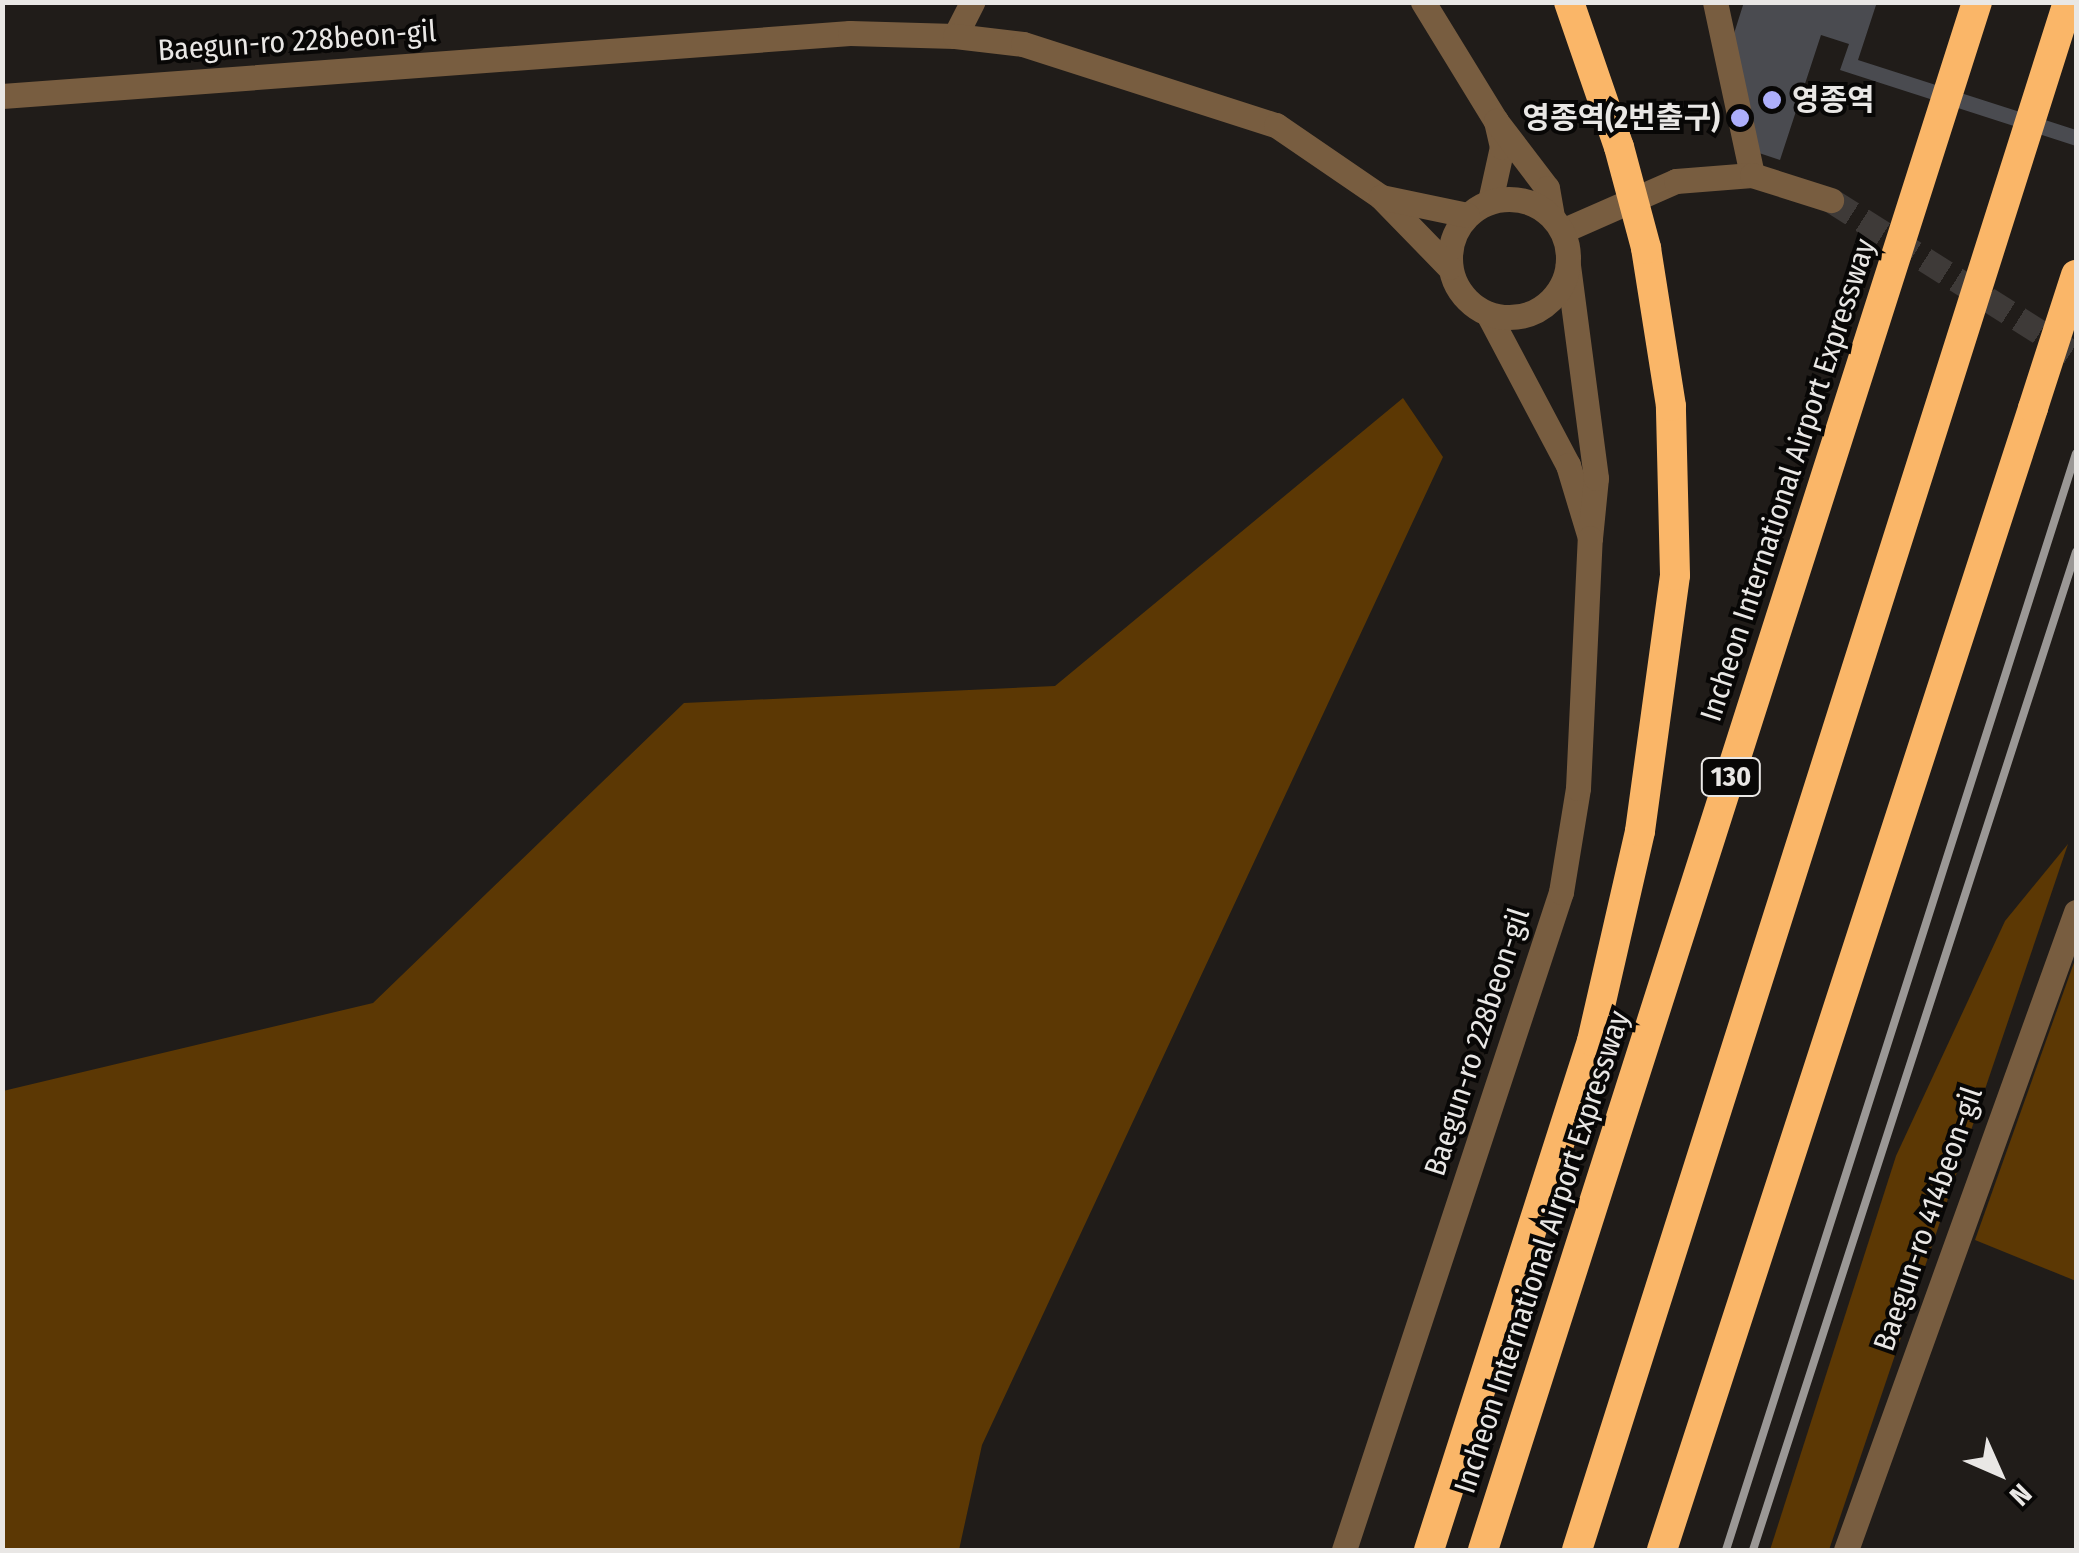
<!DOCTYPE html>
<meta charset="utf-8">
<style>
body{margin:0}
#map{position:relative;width:2079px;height:1553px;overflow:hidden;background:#201c19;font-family:"Fira Sans Condensed","Noto Sans KR",sans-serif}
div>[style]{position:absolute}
.green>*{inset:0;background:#5c3804}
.building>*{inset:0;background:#4a4b50}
.minor-tunnel>*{height:25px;margin-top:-12.5px;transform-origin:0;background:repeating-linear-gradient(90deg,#3e3a38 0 25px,transparent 0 37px)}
.minor>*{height:25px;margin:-12.5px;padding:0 12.5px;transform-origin:12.5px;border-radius:12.5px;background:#785d40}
.tertiary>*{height:25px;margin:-12.5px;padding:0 12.5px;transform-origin:12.5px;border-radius:12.5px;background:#785d40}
.tertiary>.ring{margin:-12.5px;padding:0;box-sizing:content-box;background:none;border:25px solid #785d40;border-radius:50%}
.motorway>*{height:30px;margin:-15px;padding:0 15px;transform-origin:15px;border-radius:15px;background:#fab668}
.rail>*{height:8px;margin:-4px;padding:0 4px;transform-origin:4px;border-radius:4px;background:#9b9896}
.motorway-bridge>*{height:30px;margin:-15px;padding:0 15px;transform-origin:15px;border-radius:15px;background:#fab668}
.dots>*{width:28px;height:28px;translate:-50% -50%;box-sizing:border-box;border:5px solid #080706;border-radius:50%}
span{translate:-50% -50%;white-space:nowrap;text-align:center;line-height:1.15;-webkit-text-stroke:8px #080706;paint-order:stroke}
.shield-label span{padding:2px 8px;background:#080706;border:2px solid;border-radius:8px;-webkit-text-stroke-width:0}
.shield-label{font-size:28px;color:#e9e7e5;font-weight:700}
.street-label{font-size:30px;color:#e9e7e5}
.poi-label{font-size:30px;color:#e9e7e5;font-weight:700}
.left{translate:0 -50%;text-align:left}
.right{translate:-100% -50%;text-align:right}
.frame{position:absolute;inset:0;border:5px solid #e9e7e5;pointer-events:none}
.north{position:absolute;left:1949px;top:1423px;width:100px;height:100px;-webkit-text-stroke:8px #080706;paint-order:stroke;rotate:135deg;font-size:28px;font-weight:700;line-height:40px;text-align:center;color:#e9e7e5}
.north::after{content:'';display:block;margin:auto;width:35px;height:45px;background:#e9e7e5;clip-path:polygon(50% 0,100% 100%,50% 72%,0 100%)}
</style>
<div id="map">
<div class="green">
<div style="clip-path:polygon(1403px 398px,1443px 457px,982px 1445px,959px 1550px,3px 1550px,3px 1091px,373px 1003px,684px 703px,1055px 686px)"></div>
<div style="clip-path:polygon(2068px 844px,1829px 1550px,1770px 1550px,1896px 1156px,2005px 921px)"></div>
<div style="clip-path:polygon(2076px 957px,2076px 1281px,1975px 1240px)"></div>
</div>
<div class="building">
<div style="clip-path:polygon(1744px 2px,1877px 2px,1858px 60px,2076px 130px,2076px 146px,1840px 70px,1849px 44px,1821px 35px,1780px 160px,1756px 152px,1731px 43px)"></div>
</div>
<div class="minor-tunnel">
<div style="left:1831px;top:200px;width:290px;rotate:32.3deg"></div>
</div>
<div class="minor">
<div style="left:1423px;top:2px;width:140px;rotate:58.5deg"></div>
<div style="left:1715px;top:2px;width:177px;rotate:77.9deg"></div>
<div style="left:955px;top:36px;width:38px;rotate:-63deg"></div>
<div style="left:1490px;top:201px;width:55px;rotate:-77.5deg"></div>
<div style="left:1502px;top:147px;width:27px;rotate:-103deg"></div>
<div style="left:1496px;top:121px;width:84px;rotate:52.7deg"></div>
<div style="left:1547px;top:188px;width:29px;rotate:80deg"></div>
<div style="left:1562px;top:231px;width:124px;rotate:-23.7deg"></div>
<div style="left:1676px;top:181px;width:76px;rotate:-4.5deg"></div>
<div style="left:1752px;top:175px;width:83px;rotate:17.6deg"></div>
<div style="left:1488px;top:314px;width:171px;rotate:62.1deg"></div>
<div style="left:1568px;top:465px;width:76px;rotate:73.2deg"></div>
<div style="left:1590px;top:538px;width:60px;rotate:-84.3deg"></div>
<div style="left:1596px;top:478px;width:216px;rotate:-97.5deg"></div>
<div style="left:1344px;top:1550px;width:693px;rotate:-71.75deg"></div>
<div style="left:1561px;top:892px;width:105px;rotate:-80.7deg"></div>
<div style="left:1578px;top:788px;width:250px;rotate:-87.3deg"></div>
<div style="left:1846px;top:1550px;width:678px;rotate:-70.18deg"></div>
</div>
<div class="tertiary">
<div style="left:2px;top:96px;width:850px;rotate:-4.25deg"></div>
<div style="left:850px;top:33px;width:105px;rotate:1.6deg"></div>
<div style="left:955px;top:36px;width:68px;rotate:6.7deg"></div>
<div style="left:1023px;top:44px;width:266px;rotate:17.8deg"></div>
<div style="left:1276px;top:125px;width:127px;rotate:34.4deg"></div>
<div class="ring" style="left:1450px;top:199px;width:93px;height:93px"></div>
<div style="left:1449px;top:267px;width:98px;rotate:-134.2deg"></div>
<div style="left:1381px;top:197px;width:88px;rotate:11.8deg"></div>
</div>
<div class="motorway">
<div style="left:1569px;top:2px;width:153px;rotate:71deg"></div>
<div style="left:1429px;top:1550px;width:534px;rotate:-72.24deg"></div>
<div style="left:1592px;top:1041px;width:215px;rotate:-77.1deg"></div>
<div style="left:1640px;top:831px;width:258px;rotate:-82.2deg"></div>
<div style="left:1675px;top:575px;width:169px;rotate:-91.4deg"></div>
<div style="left:1671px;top:406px;width:160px;rotate:-99deg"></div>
<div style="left:1483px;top:1550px;width:1625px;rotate:-72.3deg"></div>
<div style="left:1577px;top:1550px;width:1624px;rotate:-72.4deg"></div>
<div style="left:1662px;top:1550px;width:1201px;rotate:-72deg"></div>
</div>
<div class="rail">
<div style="left:1726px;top:1550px;width:1151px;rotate:-72.3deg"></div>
<div style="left:1753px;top:1550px;width:1049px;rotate:-72.07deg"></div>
</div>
<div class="motorway-bridge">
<div style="left:1619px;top:147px;width:105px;rotate:75deg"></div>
<div style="left:2033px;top:408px;width:140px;rotate:-72.1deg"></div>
</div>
<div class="dots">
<div style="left:1772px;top:100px;background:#adaffb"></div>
<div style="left:1740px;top:118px;background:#adaffb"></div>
</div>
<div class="shield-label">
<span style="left:1731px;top:777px">130</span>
</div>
<div class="street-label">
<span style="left:297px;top:41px;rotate:-4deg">Baegun-ro 228beon-gil</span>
<span style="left:1788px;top:480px;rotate:-72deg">Incheon International Airport Expressway</span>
<span style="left:1477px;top:1042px;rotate:-72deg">Baegun-ro 228beon-gil</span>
<span style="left:1928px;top:1219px;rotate:-71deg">Baegun-ro 414beon-gil</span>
<span style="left:1542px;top:1252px;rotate:-72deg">Incheon International Airport Expressway</span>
</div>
<div class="poi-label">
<span class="left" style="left:1792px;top:100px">영종역</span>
<span class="right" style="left:1720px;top:118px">영종역(2번출구)</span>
</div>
<div class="frame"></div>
<div class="north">N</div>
</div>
